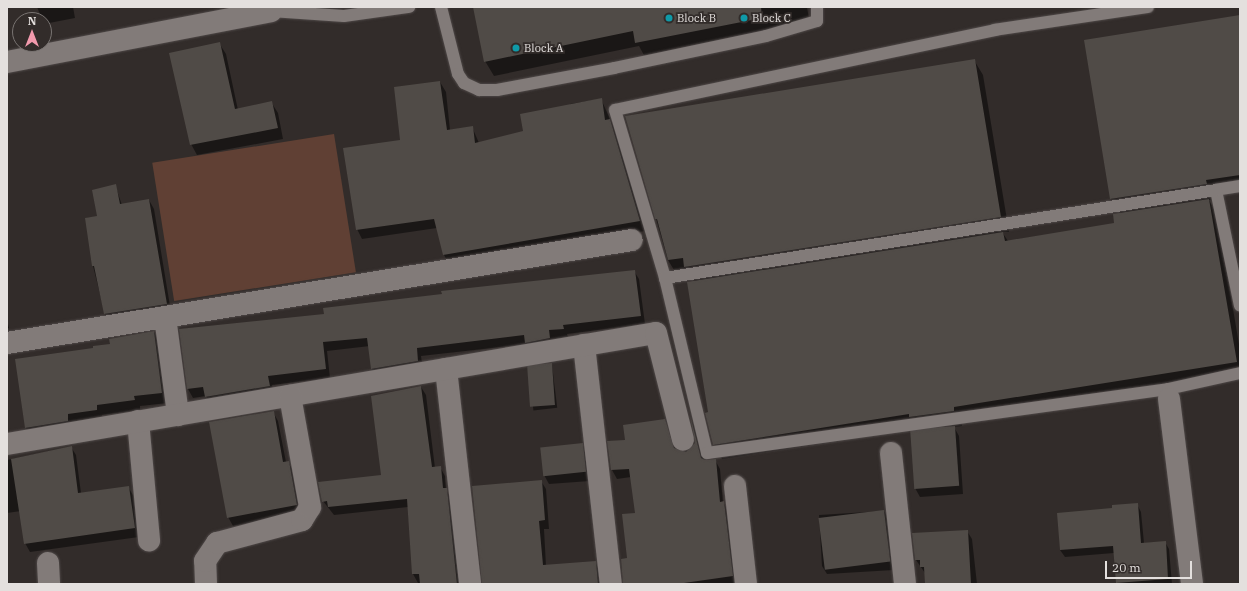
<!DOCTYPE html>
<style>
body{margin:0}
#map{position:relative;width:1247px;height:591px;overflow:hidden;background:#322c2a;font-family:"IBM Plex Serif",serif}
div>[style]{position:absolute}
.green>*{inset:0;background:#604034;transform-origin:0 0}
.shadow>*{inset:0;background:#0007;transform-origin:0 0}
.building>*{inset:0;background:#504b47;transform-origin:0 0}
.roads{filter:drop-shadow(0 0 1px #4f4948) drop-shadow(0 0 1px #4f4948)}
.service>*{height:12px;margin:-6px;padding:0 6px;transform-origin:6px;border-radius:6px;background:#827b79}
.minor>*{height:22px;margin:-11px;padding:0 11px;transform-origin:11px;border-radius:11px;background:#827b79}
.dots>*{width:11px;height:11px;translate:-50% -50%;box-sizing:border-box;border:2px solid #322c2a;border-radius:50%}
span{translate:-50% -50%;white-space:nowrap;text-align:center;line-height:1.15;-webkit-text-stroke:3.5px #322c2a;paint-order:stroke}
.poi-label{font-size:11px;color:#e4e0de}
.left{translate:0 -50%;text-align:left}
.frame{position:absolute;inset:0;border:8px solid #e4e0de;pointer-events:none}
.north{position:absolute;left:12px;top:12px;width:40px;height:40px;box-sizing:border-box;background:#322c2a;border:1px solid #797472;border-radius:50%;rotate:0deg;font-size:11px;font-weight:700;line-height:16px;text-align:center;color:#e4e0de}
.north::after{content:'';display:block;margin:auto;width:14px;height:18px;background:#f29aad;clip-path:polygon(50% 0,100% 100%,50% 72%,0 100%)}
.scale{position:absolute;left:1105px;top:561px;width:87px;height:18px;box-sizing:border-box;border:2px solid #e4e0de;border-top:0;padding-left:5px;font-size:12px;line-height:14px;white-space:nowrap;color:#e4e0de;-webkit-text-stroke:3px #322c2a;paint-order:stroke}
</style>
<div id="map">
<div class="green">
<div style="left:334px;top:134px;width:140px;height:184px;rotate:81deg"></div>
</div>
<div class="shadow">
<div style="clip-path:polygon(37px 7px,73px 7px,75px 18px,44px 24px)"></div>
<div style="clip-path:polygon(474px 7px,807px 7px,810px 25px,645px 57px,639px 46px,494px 76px,485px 61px)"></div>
<div style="clip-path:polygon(1240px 16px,1240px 191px,1214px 195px,1215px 199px,1209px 200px,1217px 215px,1240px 350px,1240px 377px,962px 422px,962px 426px,954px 427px,959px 436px,963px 494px,920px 497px,915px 488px,917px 429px,722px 459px,714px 444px,694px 282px,689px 273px,677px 275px,668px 260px,656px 218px,974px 60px,983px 75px,1009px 232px,1002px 232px,1008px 241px,1115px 224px,1120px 214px,1111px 199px,1085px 41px)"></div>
<div style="clip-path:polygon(219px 43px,226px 54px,238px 110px,271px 102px,278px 113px,283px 139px,197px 155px,191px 144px)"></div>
<div style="clip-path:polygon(440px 82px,446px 92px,450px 130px,472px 127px,479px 143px,524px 132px,571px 107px,570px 104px,601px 99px,615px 130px,645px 231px,449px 264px,444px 255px,437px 228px,362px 239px,357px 229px,401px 141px)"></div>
<div style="clip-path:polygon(115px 185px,122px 205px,149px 200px,154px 209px,171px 312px,109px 322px,105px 314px,93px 266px,86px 218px,98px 217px)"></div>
<div style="clip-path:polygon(634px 271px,639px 279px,645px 324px,567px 334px,568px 337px,554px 339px,554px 347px,531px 351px,527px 344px,421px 356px,423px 369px,377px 377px,372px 369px,370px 346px,327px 351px,330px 378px,272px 385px,274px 395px,211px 406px,206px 396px,193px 398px,188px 389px,180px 330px,325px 315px)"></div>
<div style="clip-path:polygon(7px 320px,9px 328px,7px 329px)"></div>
<div style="clip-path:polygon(154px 332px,160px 343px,168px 403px,140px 406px,140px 410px,102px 415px,103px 421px,32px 438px,26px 428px,16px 360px,94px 349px)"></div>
<div style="left:552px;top:365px;width:43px;height:24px;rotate:83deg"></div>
<div style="clip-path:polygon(421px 387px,426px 395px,435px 468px,440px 467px,445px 476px,446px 490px,451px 498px,462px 584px,418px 583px,413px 574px,408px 507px,334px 515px,323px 501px,382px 476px)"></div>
<div style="clip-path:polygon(273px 412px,278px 421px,286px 462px,288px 462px,293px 470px,301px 513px,233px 526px,228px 517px)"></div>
<div style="clip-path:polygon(664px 420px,676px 450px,687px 453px,696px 443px,692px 420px,704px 461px,715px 460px,720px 469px,723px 502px,728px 511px,737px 584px,623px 584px,636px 514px,631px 477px,617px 479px,612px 470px,609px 442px,626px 441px)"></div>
<div style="clip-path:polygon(582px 444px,587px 453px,590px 481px,549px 484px,544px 475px,541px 448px)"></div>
<div style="clip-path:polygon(71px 447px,76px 455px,81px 493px,128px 487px,133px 495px,139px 537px,30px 552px,25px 543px,21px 511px,7px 513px,7px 460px)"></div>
<div style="clip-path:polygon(541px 481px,546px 489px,549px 529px,544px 529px,546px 566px,595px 562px,600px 570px,602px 584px,483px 584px)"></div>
<div style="clip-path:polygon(1137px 504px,1141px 512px,1144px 543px,1165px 542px,1169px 549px,1172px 584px,1117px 584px,1114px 553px,1065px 557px,1060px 550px,1113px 509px)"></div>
<div style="clip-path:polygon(884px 511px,889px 519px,894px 570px,827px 574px,822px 566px,819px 515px)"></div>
<div style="clip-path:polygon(967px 531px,972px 539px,977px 584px,926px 584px,925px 573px,916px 560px,913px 534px)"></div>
</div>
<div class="building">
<div style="clip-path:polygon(473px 7px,761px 7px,762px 18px,635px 43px,633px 31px,484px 62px)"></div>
<div style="clip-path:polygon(1240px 15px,1240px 175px,1206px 180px,1207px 184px,1110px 199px,1084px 40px)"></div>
<div style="clip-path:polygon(220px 42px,235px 109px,272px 101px,278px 128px,190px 145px,169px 53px)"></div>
<div style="clip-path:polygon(975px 59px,1001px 217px,684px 267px,683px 258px,668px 260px,657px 219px,655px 219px,625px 116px)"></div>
<div style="clip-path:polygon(440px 81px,447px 130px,473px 126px,475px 143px,523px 131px,520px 114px,602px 98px,605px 120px,610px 119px,640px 221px,443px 255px,434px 219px,356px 230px,343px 148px,400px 140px,394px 87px)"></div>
<div style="clip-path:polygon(116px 184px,120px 204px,149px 199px,167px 304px,104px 314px,94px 266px,92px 266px,85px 218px,97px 216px,92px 190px)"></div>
<div style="clip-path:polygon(1209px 199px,1237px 362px,954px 407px,954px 411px,909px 417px,909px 414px,713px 445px,705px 413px,708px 412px,687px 282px,1003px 232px,1005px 241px,1114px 223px,1113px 214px)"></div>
<div style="clip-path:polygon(635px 270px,641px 316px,563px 325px,564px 329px,549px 330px,550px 338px,525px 343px,524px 335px,417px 348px,418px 361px,371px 369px,367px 338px,323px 342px,326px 369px,268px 376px,270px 386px,205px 397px,203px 387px,187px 389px,179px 329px,324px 314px,323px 308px,442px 294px,441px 291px)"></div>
<div style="clip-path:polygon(154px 331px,162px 393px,134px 396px,135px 400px,97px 405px,97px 410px,68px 414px,68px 421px,25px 428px,15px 359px,93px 348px,93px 346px,110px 344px,109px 339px)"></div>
<div style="left:552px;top:363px;width:42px;height:25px;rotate:86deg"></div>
<div style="clip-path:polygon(421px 386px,432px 467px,441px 466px,443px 488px,447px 488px,457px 584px,420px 584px,419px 574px,412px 574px,407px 499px,328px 507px,327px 501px,322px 502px,318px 482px,381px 475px,371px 396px)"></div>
<div style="clip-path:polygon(274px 411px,283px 462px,289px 461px,297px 505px,227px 518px,209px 422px)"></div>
<div style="clip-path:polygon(690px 415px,701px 458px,705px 460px,716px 459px,720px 502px,724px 501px,733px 576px,677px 584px,623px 584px,621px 559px,627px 558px,622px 514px,635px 513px,629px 469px,611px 470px,607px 441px,625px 440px,623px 425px,665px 419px,674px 448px,686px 452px,695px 443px)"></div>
<div style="left:955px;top:426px;width:60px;height:45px;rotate:86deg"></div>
<div style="left:583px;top:443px;width:29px;height:43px;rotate:84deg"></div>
<div style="clip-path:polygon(72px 446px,78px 493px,129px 486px,135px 528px,24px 544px,11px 459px)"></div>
<div style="clip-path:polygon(542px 480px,545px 520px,539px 521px,543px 565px,596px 561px,598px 584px,482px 584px,472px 486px)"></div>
<div style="clip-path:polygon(1138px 503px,1141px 543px,1166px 541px,1168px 579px,1116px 583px,1113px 546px,1060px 550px,1057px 513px,1112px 508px,1112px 505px)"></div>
<div style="left:884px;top:510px;width:52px;height:66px;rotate:83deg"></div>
<div style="clip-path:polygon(968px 530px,971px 584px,925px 584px,924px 567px,920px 567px,920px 560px,915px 560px,912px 533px)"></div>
</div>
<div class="roads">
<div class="service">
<div style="left:441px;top:7px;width:69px;rotate:75.8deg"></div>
<div style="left:458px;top:74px;width:11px;rotate:56deg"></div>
<div style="left:464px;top:83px;width:17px;rotate:25deg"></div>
<div style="left:479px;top:90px;width:18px"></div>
<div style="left:497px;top:90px;width:119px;rotate:-10.6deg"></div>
<div style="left:614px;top:68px;width:155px;rotate:-11.9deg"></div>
<div style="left:766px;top:36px;width:53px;rotate:-16.4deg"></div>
<div style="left:817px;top:21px;width:14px;rotate:-90deg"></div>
<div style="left:1148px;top:7px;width:155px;rotate:171.5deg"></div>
<div style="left:995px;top:30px;width:388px;rotate:168.1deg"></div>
<div style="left:615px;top:110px;width:175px;rotate:73.4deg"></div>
<div style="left:665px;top:278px;width:180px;rotate:76.5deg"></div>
<div style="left:707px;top:453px;width:465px;rotate:-7.9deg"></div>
<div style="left:271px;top:11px;width:73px;rotate:3.9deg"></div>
<div style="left:344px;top:16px;width:66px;rotate:-7.9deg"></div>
<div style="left:1240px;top:186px;width:24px;rotate:171deg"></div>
<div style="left:1216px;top:190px;width:118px;rotate:78.3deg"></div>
<div style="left:665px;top:278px;width:558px;rotate:-9.07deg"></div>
<div style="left:1169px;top:396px;width:7px;rotate:-98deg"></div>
<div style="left:1168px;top:389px;width:74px;rotate:-12.5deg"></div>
</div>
<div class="minor">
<div style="left:7px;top:62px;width:269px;rotate:-10.9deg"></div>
<div style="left:165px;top:317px;width:99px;rotate:82.4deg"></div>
<div style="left:7px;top:343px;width:633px;rotate:-9.36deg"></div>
<div style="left:584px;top:345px;width:241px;rotate:83.6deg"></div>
<div style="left:446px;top:369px;width:216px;rotate:83.6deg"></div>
<div style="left:1169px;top:399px;width:186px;rotate:82.9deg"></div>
<div style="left:138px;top:421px;width:120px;rotate:84.7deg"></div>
<div style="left:7px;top:444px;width:658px;rotate:-9.71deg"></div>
<div style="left:656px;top:333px;width:110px;rotate:75.8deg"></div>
<div style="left:891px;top:453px;width:132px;rotate:83.9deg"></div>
<div style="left:735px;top:486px;width:99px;rotate:83.6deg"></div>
<div style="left:48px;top:563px;width:21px;rotate:87deg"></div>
<div style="left:206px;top:584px;width:23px;rotate:-92deg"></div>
<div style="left:205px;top:561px;width:22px;rotate:-56deg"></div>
<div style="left:217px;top:543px;width:88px;rotate:-15.1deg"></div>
<div style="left:302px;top:520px;width:15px;rotate:-58deg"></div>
<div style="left:310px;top:507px;width:113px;rotate:-100.2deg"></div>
</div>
</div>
<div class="dots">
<div style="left:669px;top:18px;background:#0f9aa8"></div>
<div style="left:744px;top:18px;background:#0f9aa8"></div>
<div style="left:516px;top:48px;background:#0f9aa8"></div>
</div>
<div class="poi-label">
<span class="left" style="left:677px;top:18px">Block B</span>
<span class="left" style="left:752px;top:18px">Block C</span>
<span class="left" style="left:524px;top:48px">Block A</span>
</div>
<div class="frame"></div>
<div class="north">N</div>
<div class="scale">20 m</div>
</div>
